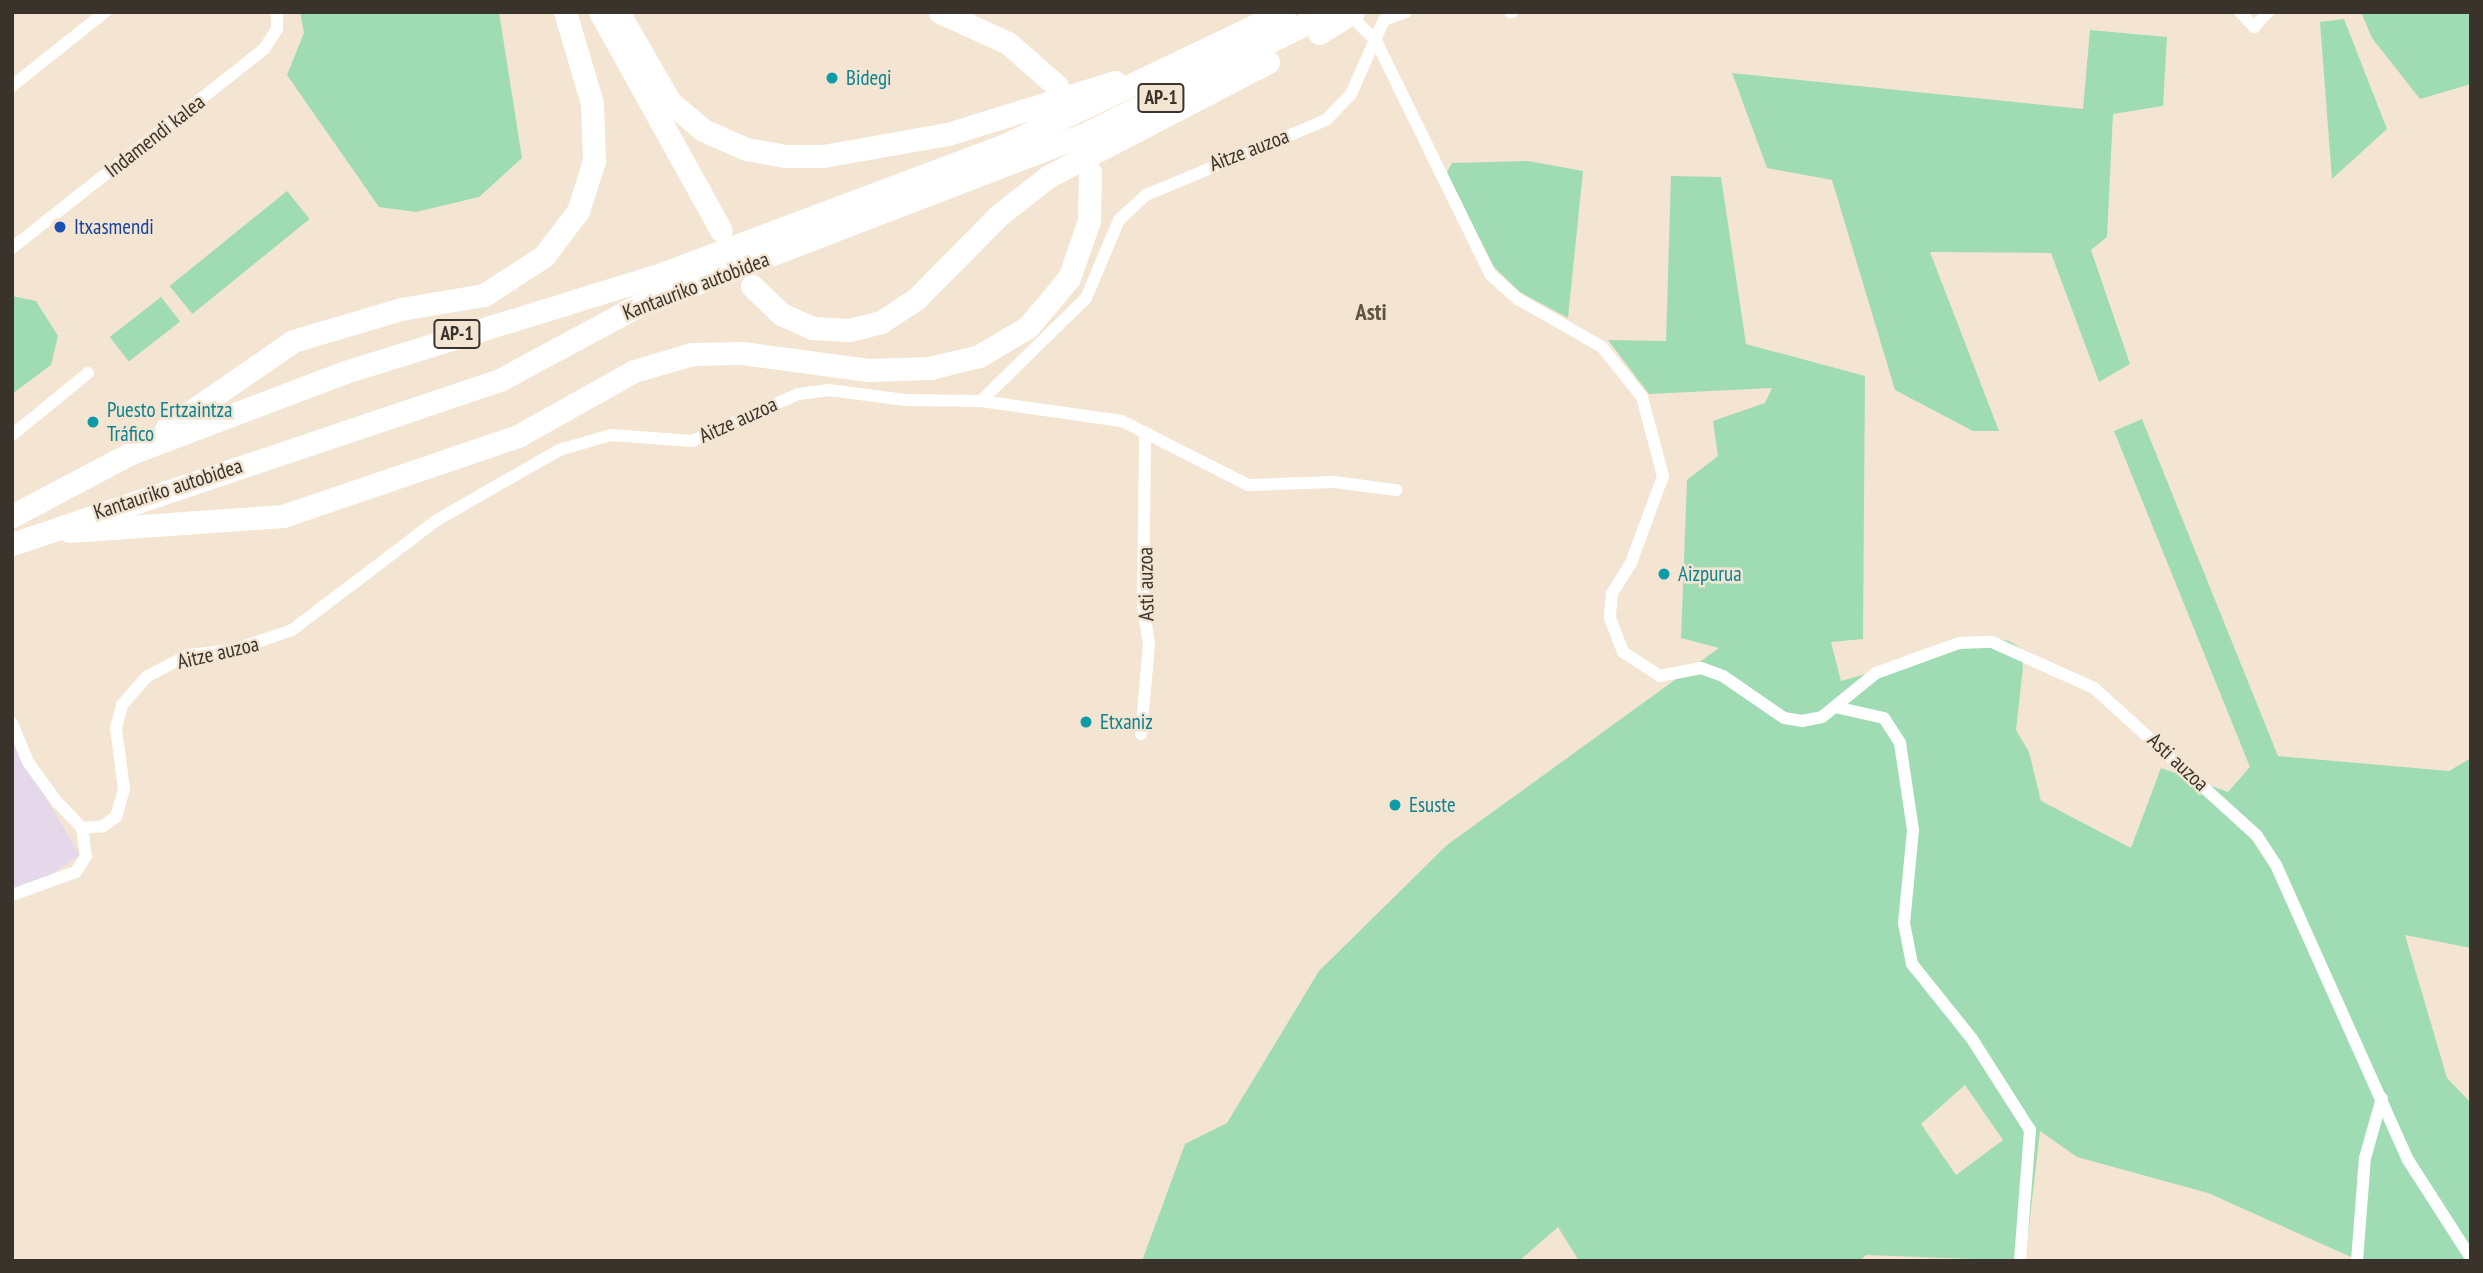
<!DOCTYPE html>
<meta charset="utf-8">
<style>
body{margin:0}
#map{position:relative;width:2483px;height:1273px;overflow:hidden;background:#f3e5d2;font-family:"PT Sans Narrow",sans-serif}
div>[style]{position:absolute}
.industrial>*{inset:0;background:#e5d8eb}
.green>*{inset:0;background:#a0dcb3;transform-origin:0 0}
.street>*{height:12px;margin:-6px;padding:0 6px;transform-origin:6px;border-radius:6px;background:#fff}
.highway>*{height:23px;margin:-11.5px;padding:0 11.5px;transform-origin:11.5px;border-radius:11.5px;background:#fff}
.dots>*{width:19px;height:19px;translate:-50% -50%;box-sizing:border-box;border:4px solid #f3e5d2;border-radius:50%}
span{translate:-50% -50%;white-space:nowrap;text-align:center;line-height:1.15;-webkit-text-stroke:5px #f3e5d2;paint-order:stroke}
.shield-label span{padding:2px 5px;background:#f3e5d2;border:2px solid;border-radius:5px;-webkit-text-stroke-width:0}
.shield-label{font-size:19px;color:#39332c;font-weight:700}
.culture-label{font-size:21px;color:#0d838f}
.left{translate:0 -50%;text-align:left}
.street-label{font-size:21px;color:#39332c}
.transit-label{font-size:21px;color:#164399}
.neighbourhood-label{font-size:23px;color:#605444;font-weight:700}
.frame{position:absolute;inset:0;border:14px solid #39332c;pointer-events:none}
</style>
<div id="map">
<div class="industrial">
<div style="clip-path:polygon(12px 740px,80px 855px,40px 882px,12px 890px)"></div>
</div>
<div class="green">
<div style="clip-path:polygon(300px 12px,499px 12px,522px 158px,479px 197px,416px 212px,379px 207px,287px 75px,304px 33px)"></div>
<div style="clip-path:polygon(2361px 12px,2471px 12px,2471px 84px,2420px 99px,2372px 38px)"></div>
<div style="clip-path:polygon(2344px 19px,2387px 129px,2332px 179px,2320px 22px)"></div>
<div style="clip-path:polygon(2090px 30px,2167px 37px,2163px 106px,2113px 114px,2107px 237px,2091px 250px,2130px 364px,2099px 382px,2051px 253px,1930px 252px,1999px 431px,1973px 431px,1895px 390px,1832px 180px,1767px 168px,1732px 73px,2083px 109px)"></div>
<div style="clip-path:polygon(1528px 161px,1583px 171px,1568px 318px,1520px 292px,1494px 267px,1446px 174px,1452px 163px)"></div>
<div style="clip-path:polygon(evenodd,1671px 176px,1721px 177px,1746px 344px,1865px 376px,1863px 639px,1831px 642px,1841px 681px,1991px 638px,2009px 641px,2022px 649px,2023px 667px,2016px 730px,2029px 752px,2041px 801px,2131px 848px,2161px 768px,2228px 792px,2250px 767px,2114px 431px,2142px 419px,2278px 756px,2449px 771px,2471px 758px,2471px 948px,2405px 935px,2447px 1078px,2471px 1103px,2471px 1261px,2360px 1261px,2208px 1193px,2077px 1157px,2040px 1131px,2025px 1261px,1866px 1255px,1859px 1261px,1579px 1261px,1558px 1227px,1519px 1261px,1142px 1261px,1185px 1144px,1227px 1123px,1319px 971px,1447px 845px,1719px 648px,1681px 638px,1687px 480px,1718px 456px,1713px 421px,1765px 403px,1772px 388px,1649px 394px,1608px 340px,1666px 341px,1671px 176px,1965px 1085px,2003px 1140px,1956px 1175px,1921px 1124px,1965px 1085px)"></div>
<div style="left:287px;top:191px;width:36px;height:151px;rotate:51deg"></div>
<div style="clip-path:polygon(12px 296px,36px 301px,58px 336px,51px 365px,12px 394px)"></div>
<div style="left:161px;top:297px;width:31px;height:65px;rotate:52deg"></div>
</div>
<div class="street">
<div style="left:1510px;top:12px;width:2px"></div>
<div style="left:2240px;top:12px;width:21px;rotate:47deg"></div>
<div style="left:2254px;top:27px;width:21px;rotate:-47deg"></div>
<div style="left:1348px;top:13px;width:40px;rotate:45deg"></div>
<div style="left:1376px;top:41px;width:259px;rotate:63.9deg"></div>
<div style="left:1490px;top:274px;width:38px;rotate:42deg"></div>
<div style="left:1518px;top:299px;width:97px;rotate:29.7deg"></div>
<div style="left:1602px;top:347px;width:64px;rotate:51.3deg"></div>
<div style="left:1642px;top:397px;width:82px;rotate:75.1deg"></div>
<div style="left:1663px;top:476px;width:93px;rotate:110.2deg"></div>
<div style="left:1631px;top:563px;width:36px;rotate:122deg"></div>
<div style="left:1612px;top:593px;width:25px;rotate:95deg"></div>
<div style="left:1610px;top:618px;width:36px;rotate:69deg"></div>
<div style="left:1623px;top:652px;width:44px;rotate:33deg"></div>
<div style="left:1660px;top:676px;width:42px;rotate:-11deg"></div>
<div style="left:1701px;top:668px;width:23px;rotate:20deg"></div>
<div style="left:1723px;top:676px;width:74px;rotate:34.5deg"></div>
<div style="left:1784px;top:718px;width:18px;rotate:9deg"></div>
<div style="left:1802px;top:721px;width:20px;rotate:-11deg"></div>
<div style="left:1822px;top:717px;width:70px;rotate:-39.2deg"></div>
<div style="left:1876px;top:673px;width:88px;rotate:-19.9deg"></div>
<div style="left:1959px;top:643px;width:33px;rotate:-2deg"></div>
<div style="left:1992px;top:642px;width:112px;rotate:24.3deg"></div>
<div style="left:2094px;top:688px;width:220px;rotate:42.2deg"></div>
<div style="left:2257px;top:836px;width:35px;rotate:57deg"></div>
<div style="left:2276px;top:865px;width:323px;rotate:65.9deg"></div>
<div style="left:2408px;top:1160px;width:117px;rotate:57.3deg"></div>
<div style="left:12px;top:86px;width:119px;rotate:-38.5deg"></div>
<div style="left:12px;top:248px;width:321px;rotate:-38.3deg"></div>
<div style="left:264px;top:49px;width:24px;rotate:-57deg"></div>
<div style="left:277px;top:29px;width:17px;rotate:-90deg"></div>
<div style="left:981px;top:401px;width:142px;rotate:8.1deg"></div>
<div style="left:1122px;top:421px;width:141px;rotate:26.9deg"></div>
<div style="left:1248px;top:485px;width:86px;rotate:-2deg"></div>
<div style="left:1334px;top:482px;width:63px;rotate:7.4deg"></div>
<div style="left:12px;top:435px;width:98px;rotate:-39.2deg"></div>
<div style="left:1835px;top:707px;width:50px;rotate:12.7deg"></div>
<div style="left:1884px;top:718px;width:30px;rotate:57deg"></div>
<div style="left:1900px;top:743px;width:88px;rotate:81.5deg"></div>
<div style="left:1913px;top:830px;width:93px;rotate:95.5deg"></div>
<div style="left:1904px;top:923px;width:42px;rotate:79deg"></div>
<div style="left:1912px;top:964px;width:96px;rotate:51.3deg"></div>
<div style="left:1972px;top:1039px;width:108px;rotate:57.5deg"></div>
<div style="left:2030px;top:1130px;width:131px;rotate:94.4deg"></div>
<div style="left:12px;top:723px;width:42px;rotate:67.7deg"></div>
<div style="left:28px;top:762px;width:49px;rotate:54.1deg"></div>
<div style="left:57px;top:802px;width:36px;rotate:46deg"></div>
<div style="left:82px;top:828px;width:21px;rotate:-5deg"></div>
<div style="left:103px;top:826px;width:16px;rotate:-35deg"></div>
<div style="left:116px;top:817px;width:29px;rotate:-74deg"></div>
<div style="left:124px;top:789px;width:62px;rotate:-97.5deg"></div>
<div style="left:116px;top:728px;width:24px;rotate:-75deg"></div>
<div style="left:122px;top:705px;width:37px;rotate:-49deg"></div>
<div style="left:146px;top:677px;width:47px;rotate:-27.6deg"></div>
<div style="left:188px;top:655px;width:46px;rotate:-6.2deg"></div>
<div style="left:234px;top:650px;width:61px;rotate:-19deg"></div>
<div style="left:292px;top:630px;width:182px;rotate:-37.2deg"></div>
<div style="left:437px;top:520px;width:141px;rotate:-29.8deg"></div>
<div style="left:559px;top:450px;width:54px;rotate:-16.1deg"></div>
<div style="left:611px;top:435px;width:81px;rotate:4.2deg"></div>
<div style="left:692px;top:441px;width:116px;rotate:-23.9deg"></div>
<div style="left:798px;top:394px;width:31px;rotate:-7deg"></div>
<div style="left:829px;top:390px;width:77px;rotate:7.5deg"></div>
<div style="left:905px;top:400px;width:76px;rotate:0.8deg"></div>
<div style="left:981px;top:401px;width:147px;rotate:-44.4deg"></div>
<div style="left:1086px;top:298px;width:85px;rotate:-67.1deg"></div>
<div style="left:1119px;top:220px;width:37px;rotate:-43deg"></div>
<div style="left:1146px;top:195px;width:195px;rotate:-22.6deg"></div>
<div style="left:1326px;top:120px;width:36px;rotate:-46deg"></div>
<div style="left:1351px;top:94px;width:81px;rotate:-66deg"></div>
<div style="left:1384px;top:20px;width:23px;rotate:-20deg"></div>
<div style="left:1141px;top:734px;width:89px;rotate:-84.9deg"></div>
<div style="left:1149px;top:645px;width:40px;rotate:-98.5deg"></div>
<div style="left:1143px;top:605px;width:169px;rotate:-89.3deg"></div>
<div style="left:12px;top:895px;width:68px;rotate:-19.8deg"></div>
<div style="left:76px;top:872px;width:19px;rotate:-58deg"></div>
<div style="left:86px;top:856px;width:28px;rotate:-98deg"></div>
<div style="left:2357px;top:1261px;width:103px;rotate:-85.6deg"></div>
<div style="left:2365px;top:1158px;width:62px;rotate:-74.2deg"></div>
</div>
<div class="highway">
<div style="left:600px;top:12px;width:249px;rotate:61deg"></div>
<div style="left:618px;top:12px;width:104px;rotate:60deg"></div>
<div style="left:670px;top:102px;width:43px;rotate:40.3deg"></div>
<div style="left:703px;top:130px;width:47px;rotate:23.8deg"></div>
<div style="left:746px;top:149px;width:39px;rotate:10deg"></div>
<div style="left:784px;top:156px;width:39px"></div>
<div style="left:823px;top:156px;width:127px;rotate:-10deg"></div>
<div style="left:948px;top:134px;width:175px;rotate:-17.3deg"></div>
<div style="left:940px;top:12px;width:75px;rotate:24.5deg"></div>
<div style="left:1008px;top:43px;width:65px;rotate:41.3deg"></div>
<div style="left:1319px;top:33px;width:40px;rotate:-32deg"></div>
<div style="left:752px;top:286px;width:40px;rotate:44deg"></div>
<div style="left:781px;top:314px;width:34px;rotate:24deg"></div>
<div style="left:812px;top:328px;width:37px;rotate:3deg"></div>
<div style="left:849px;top:330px;width:33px;rotate:-14deg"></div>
<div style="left:881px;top:322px;width:42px;rotate:-33.3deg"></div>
<div style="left:916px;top:299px;width:118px;rotate:-45.3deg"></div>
<div style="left:999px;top:215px;width:63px;rotate:-38deg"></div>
<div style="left:1049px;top:176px;width:247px;rotate:-27.5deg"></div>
<div style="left:166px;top:429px;width:155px;rotate:-34.7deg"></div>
<div style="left:293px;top:341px;width:113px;rotate:-16.5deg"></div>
<div style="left:401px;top:309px;width:84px;rotate:-9.6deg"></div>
<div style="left:484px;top:295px;width:72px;rotate:-33deg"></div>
<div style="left:544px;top:256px;width:56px;rotate:-52.9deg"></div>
<div style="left:578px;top:211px;width:52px;rotate:-72.3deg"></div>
<div style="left:594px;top:161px;width:58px;rotate:-92deg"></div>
<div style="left:592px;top:103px;width:95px;rotate:-106.5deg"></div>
<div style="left:12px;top:516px;width:135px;rotate:-27.9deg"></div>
<div style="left:131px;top:453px;width:229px;rotate:-20.7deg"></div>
<div style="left:345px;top:372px;width:334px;rotate:-17.2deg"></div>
<div style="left:664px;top:273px;width:369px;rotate:-20.6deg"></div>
<div style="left:1009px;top:143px;width:305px;rotate:-25.5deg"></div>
<div style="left:69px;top:531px;width:215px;rotate:-4deg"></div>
<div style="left:283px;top:516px;width:248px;rotate:-18.8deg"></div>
<div style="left:518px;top:436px;width:133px;rotate:-29.3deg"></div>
<div style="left:634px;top:371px;width:60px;rotate:-16.3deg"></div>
<div style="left:692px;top:354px;width:50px;rotate:-1.1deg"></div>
<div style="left:742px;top:353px;width:127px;rotate:7.7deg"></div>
<div style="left:868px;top:370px;width:62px;rotate:-1.8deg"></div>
<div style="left:930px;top:368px;width:50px;rotate:-13.8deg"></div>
<div style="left:979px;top:356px;width:57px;rotate:-30.6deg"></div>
<div style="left:1028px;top:327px;width:64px;rotate:-50.1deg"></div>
<div style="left:1069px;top:278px;width:60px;rotate:-70.7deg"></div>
<div style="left:1089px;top:221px;width:49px;rotate:-88.8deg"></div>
<div style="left:12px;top:544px;width:515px;rotate:-18.58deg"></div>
<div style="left:500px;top:380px;width:156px;rotate:-28.4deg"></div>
<div style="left:637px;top:306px;width:478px;rotate:-21deg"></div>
<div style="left:1083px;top:135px;width:275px;rotate:-26.6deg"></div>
</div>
<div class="dots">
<div style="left:832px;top:78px;background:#0f9aa8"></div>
<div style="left:60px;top:227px;background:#1a4fb4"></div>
<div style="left:93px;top:422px;background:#0f9aa8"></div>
<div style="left:1664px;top:574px;background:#0f9aa8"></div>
<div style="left:1086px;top:722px;background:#0f9aa8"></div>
<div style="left:1395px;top:805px;background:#0f9aa8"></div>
</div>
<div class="shield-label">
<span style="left:1161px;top:98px">AP-1</span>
<span style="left:457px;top:334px">AP-1</span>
</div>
<div class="culture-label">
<span class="left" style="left:846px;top:78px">Bidegi</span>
<span class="left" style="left:107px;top:422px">Puesto Ertzaintza<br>Tráfico</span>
<span class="left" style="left:1678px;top:574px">Aizpurua</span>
<span class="left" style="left:1100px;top:722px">Etxaniz</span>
<span class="left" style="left:1409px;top:805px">Esuste</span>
</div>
<div class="street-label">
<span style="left:155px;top:136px;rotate:-38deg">Indamendi kalea</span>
<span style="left:1249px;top:150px;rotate:-21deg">Aitze auzoa</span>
<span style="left:696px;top:286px;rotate:-21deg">Kantauriko autobidea</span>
<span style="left:738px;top:420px;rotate:-24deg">Aitze auzoa</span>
<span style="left:168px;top:489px;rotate:-18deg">Kantauriko autobidea</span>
<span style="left:1146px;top:584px;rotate:-91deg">Asti auzoa</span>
<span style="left:218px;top:653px;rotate:-13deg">Aitze auzoa</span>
<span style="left:2178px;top:762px;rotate:43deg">Asti auzoa</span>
</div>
<div class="transit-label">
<span class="left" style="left:74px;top:227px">Itxasmendi</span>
</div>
<div class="neighbourhood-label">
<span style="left:1371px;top:312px">Asti</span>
</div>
<div class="frame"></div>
</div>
